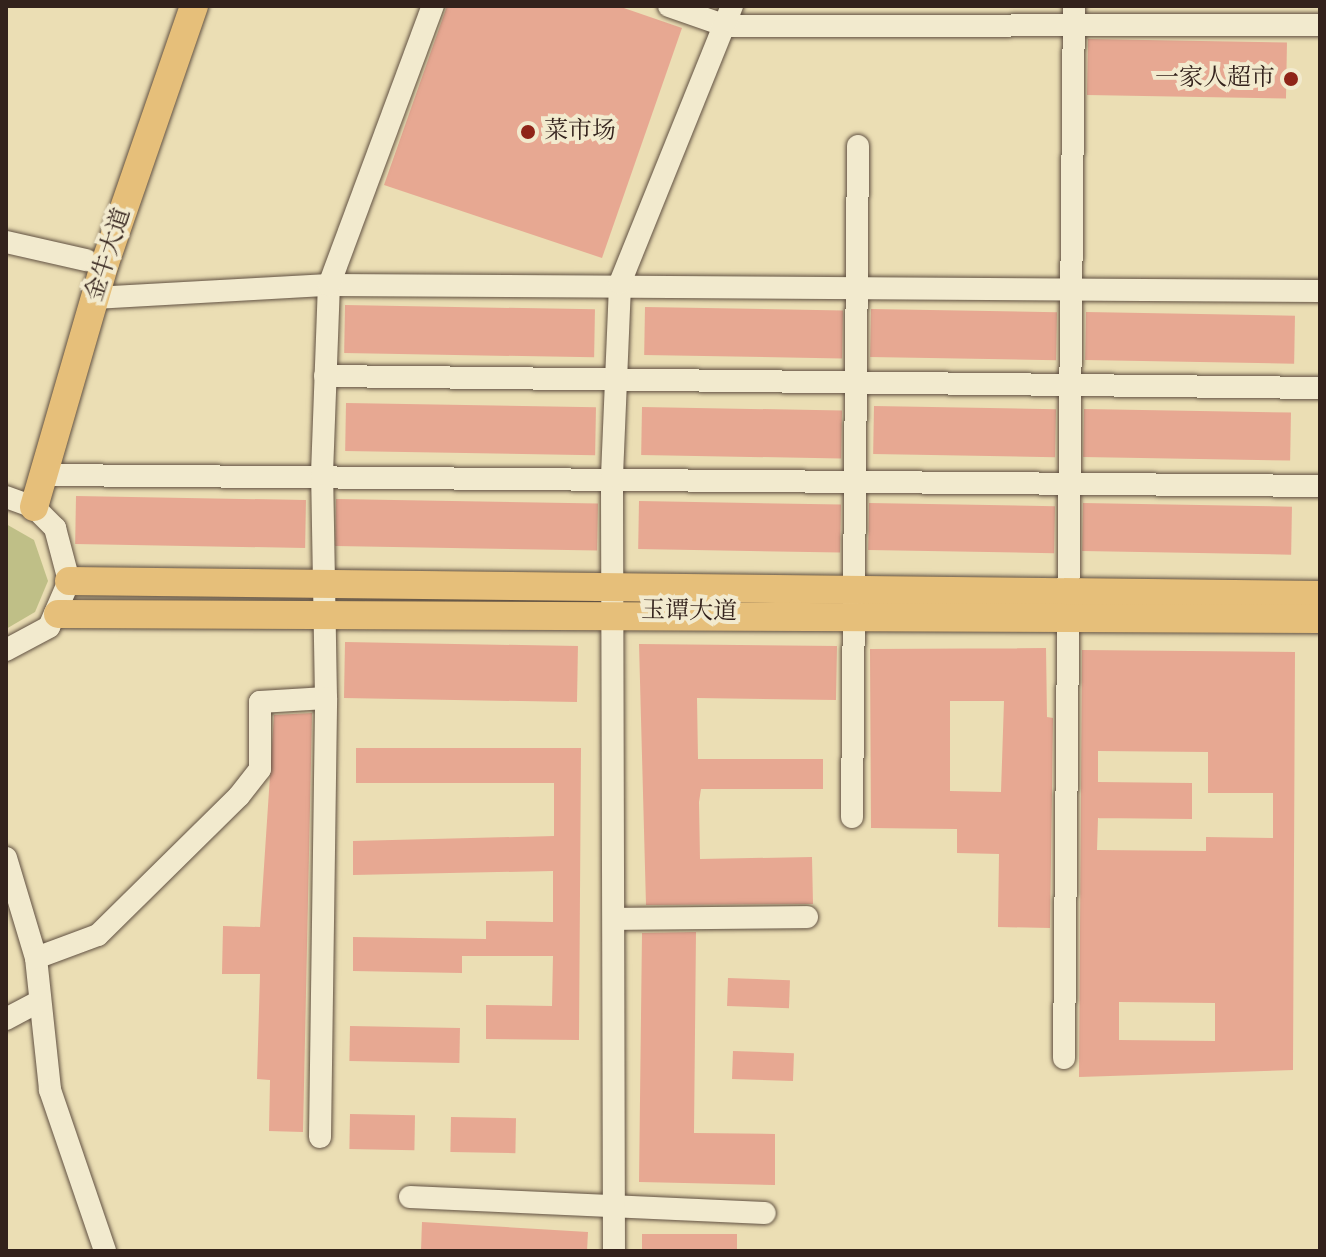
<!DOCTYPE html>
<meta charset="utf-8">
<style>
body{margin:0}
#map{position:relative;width:1326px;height:1257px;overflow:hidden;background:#ebdeb4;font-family:"IM FELL English","Noto Serif SC",serif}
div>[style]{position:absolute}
.green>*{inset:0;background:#bfbf87}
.building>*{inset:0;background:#e7a892;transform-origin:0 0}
.roads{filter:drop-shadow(0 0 2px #615142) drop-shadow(0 0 2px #615142)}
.minor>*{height:22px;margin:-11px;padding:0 11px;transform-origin:11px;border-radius:11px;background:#f2eace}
.major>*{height:28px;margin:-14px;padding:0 14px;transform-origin:14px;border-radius:14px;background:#e6bf7a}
.dots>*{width:22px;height:22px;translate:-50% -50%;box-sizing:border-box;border:4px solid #f2eace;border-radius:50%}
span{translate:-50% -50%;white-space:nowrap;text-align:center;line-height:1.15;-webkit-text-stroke:8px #f2eace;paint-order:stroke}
.poi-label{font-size:24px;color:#33221c}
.right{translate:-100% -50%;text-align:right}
.left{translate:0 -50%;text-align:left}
.street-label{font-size:24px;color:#33221c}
.frame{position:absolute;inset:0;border:8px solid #33221c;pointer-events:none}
</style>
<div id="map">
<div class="green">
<div style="clip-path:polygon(6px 524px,34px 540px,48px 581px,35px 612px,6px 629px)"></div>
</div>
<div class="building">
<div style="clip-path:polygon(447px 6px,618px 6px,682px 28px,602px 258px,384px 185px)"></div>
<div style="left:1088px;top:39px;width:199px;height:56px;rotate:1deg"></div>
<div style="left:345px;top:305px;width:250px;height:48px;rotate:1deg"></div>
<div style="left:645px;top:307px;width:198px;height:48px;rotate:1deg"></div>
<div style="left:871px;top:309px;width:186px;height:48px;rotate:1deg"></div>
<div style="left:1086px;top:312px;width:209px;height:48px;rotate:1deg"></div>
<div style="left:346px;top:403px;width:250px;height:48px;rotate:1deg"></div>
<div style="left:874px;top:406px;width:182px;height:48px;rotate:1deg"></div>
<div style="left:642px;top:407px;width:200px;height:48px;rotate:1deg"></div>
<div style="left:1084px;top:409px;width:207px;height:48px;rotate:1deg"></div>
<div style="left:76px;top:496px;width:230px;height:48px;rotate:1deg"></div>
<div style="left:336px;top:499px;width:262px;height:47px;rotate:1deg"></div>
<div style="left:639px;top:501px;width:202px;height:48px;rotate:1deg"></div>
<div style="left:869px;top:503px;width:186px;height:47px;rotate:1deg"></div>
<div style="left:1083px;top:503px;width:209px;height:48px;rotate:1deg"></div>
<div style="left:345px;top:642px;width:233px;height:56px;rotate:1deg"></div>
<div style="clip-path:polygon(639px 644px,837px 646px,836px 700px,697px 698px,698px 759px,823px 759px,823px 789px,701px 789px,699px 802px,700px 859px,812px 857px,813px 904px,646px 905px)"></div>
<div style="clip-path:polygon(evenodd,1046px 648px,1047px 717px,1053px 718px,1050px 928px,998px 927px,999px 854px,957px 853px,957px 829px,871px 828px,870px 649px,1046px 648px,950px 701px,1004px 701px,1001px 792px,950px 791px,950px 701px)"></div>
<div style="clip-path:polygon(evenodd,1082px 650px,1295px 652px,1293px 1070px,1079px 1077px,1082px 650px,1098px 751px,1208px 752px,1208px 793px,1273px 793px,1273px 838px,1206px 837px,1206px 851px,1097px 850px,1098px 818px,1192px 819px,1192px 783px,1098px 782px,1098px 751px,1082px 650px,1119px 1002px,1215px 1003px,1215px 1041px,1119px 1040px,1119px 1002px)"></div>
<div style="clip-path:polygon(312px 713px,303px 1132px,269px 1131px,270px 1080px,257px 1079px,260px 974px,222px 974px,223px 926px,260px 927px,274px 715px)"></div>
<div style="clip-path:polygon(356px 748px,581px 748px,579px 1040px,486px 1039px,486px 1005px,552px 1006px,553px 956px,462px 956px,462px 973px,353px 971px,353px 937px,486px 939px,486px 921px,553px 922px,553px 871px,353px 875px,353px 841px,554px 836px,554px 783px,356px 783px)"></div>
<div style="clip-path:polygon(696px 932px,694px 1133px,775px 1134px,775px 1185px,639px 1182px,642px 933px)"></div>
<div style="left:728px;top:978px;width:62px;height:28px;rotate:2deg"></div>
<div style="left:350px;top:1026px;width:110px;height:35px;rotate:1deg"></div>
<div style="left:733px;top:1051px;width:61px;height:28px;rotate:2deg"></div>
<div style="left:350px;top:1114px;width:65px;height:35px;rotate:1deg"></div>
<div style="left:451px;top:1117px;width:65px;height:35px;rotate:1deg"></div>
<div style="clip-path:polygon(422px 1222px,588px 1232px,587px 1251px,421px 1251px)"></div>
<div style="left:642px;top:1234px;width:95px;height:17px"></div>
</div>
<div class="roads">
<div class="minor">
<div style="left:669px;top:6px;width:60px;rotate:19.3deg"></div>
<div style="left:726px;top:26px;width:594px;rotate:-0.1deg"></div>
<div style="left:6px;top:242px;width:82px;rotate:12.7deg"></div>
<div style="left:94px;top:298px;width:235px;rotate:-3.2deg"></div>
<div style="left:329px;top:285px;width:991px;rotate:0.35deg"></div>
<div style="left:325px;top:376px;width:995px;rotate:0.69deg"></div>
<div style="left:44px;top:475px;width:1276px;rotate:0.49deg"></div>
<div style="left:6px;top:497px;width:30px;rotate:20deg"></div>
<div style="left:34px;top:507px;width:30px;rotate:45deg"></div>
<div style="left:55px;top:528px;width:55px;rotate:75.2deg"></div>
<div style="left:69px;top:581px;width:50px;rotate:113.5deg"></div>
<div style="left:49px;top:627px;width:49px;rotate:151.9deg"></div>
<div style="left:852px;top:817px;width:671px;rotate:-89.49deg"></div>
<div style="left:6px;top:858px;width:104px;rotate:73.3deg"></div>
<div style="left:36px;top:958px;width:133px;rotate:83.9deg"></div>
<div style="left:50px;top:1090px;width:170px;rotate:71.1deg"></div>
<div style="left:616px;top:919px;width:191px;rotate:-0.6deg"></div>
<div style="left:36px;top:958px;width:66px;rotate:-20.4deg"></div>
<div style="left:98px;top:935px;width:198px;rotate:-44.6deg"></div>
<div style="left:239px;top:796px;width:34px;rotate:-52deg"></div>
<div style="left:260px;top:769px;width:67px;rotate:-90deg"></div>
<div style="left:260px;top:702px;width:66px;rotate:-3.5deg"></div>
<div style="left:326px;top:698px;width:224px;rotate:-91deg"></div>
<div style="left:322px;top:474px;width:189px;rotate:-87.9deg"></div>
<div style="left:329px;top:285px;width:298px;rotate:-69.6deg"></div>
<div style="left:6px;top:1019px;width:36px;rotate:-28deg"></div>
<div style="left:1064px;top:1058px;width:1052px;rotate:-89.46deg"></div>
<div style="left:320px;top:1137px;width:439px;rotate:-89.2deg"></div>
<div style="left:410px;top:1197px;width:355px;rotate:2.6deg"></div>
<div style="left:614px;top:1251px;width:775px;rotate:-90.15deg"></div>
<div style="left:612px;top:476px;width:193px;rotate:-87.6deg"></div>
<div style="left:620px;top:283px;width:299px;rotate:-68deg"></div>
</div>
<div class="major">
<div style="left:34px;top:507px;width:254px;rotate:-73.8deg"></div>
<div style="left:105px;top:263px;width:272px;rotate:-70.9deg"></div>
<div style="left:69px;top:581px;width:1251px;rotate:0.64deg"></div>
<div style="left:58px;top:614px;width:1262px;rotate:0.23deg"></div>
</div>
</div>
<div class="dots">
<div style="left:1291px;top:79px;background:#8f2418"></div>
<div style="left:528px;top:132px;background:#8f2418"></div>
</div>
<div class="poi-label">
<span class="right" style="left:1275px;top:79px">一家人超市</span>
<span class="left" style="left:544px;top:132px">菜市场</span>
</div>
<div class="street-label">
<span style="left:109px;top:255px;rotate:-72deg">金牛大道</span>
<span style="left:689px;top:612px;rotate:1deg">玉谭大道</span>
</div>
<div class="frame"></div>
</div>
